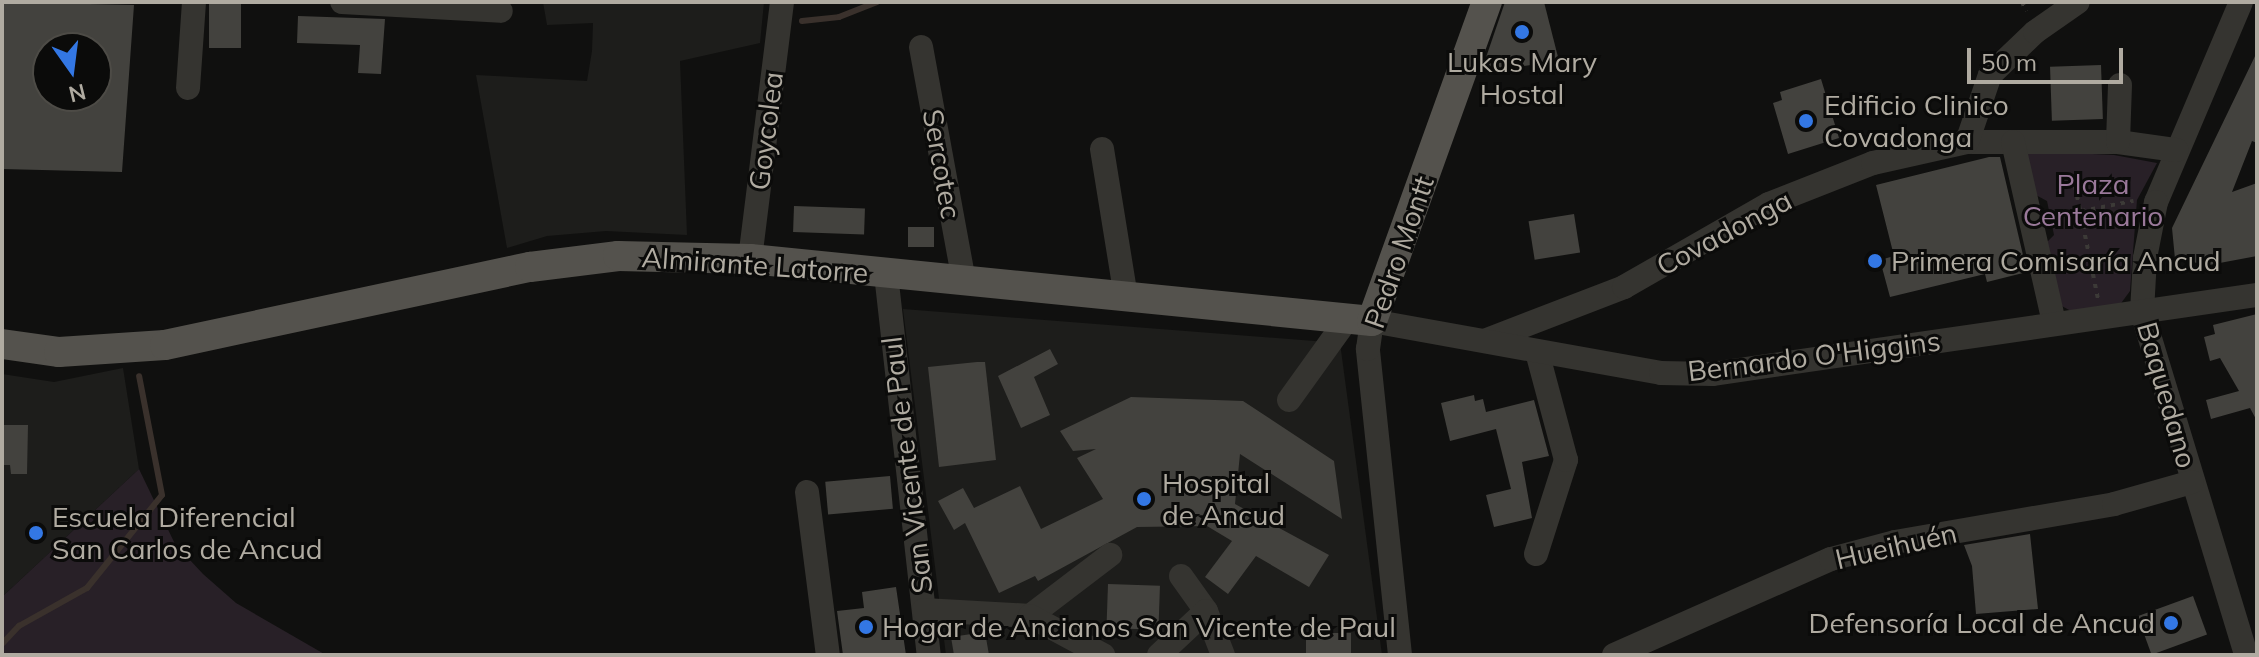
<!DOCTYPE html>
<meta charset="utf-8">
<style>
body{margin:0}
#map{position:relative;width:2259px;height:657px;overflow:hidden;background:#10100f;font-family:Mulish,sans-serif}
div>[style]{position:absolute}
.built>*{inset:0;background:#1d1d1b}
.green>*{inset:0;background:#282027}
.stream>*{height:6px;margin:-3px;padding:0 3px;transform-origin:3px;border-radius:3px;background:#3a312c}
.building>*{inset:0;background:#43423e;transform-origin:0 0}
.path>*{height:4px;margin-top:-2px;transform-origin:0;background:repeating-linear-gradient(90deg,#3c3a37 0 4px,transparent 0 10px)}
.minor>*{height:24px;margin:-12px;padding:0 12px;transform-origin:12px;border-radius:12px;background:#353430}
.major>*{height:30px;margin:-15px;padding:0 15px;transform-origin:15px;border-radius:15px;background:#54524d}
.dots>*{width:22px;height:22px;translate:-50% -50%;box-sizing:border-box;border:4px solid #0b0b0a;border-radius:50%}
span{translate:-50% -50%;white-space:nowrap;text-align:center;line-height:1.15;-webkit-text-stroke:6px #0b0b0a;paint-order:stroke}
.poi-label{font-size:28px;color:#b0aba1}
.left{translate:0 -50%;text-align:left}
.right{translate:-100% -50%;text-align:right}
.street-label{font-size:28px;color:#b0aba1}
.park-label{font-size:28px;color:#9a799a}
.frame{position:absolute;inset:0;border:4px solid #b0aba1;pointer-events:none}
.north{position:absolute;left:32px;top:32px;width:80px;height:80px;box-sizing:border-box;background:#0b0b0a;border:2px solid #4d4b46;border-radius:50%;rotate:166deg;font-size:22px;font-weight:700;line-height:32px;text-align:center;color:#b0aba1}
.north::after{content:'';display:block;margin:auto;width:28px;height:36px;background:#3377e4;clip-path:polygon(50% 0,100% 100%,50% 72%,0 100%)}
.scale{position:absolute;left:1967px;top:48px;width:156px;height:36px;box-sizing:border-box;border:4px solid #b0aba1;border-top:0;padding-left:10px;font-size:24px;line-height:28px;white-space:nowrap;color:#b0aba1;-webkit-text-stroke:6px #0b0b0a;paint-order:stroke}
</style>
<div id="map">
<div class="built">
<div style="clip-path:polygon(543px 2px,764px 2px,760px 43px,680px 61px,687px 235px,606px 231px,547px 236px,507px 248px,476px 75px,587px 81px,592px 51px,593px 23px,547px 25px)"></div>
<div style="clip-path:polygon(903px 309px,1340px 343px,1382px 655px,946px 655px)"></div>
<div style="clip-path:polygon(123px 368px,139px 469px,2px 597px,2px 374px,54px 382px)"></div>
</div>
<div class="green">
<div style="clip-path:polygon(2027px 151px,2114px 155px,2157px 163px,2137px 200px,2130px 291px,2119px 306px,2071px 311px,2058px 304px,2045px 244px,2054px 235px,2047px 201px,2034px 194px)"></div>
<div style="clip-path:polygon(139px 469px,175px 544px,203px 574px,236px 603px,326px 655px,2px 655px,2px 597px)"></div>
</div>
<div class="stream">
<div style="left:802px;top:21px;width:37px;rotate:-6deg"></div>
<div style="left:839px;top:17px;width:41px;rotate:-21.5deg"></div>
<div style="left:2px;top:644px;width:25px;rotate:-47deg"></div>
<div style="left:19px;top:626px;width:78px;rotate:-29.2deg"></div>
<div style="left:87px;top:588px;width:119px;rotate:-51.1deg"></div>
<div style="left:162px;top:495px;width:121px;rotate:-100.9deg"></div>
</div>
<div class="building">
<div style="clip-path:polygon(evenodd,2px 2px,134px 5px,122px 172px,2px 169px,2px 2px,48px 48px,96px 48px,96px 96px,48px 96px,48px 48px)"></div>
<div style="left:209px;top:2px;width:32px;height:46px"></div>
<div style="clip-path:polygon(1505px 2px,1544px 2px,1559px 61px,1481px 72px)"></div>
<div style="clip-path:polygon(298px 16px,385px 19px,381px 74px,358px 73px,360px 45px,297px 43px)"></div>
<div style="clip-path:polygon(2257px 52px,2257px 143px,2252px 141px,2232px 192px,2257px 183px,2257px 256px,2209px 265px,2175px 259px,2172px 228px)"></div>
<div style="left:2101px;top:65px;width:54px;height:51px;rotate:88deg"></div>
<div style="clip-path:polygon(1821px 79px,1839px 138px,1788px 154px,1773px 103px,1782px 100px,1780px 92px)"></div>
<div style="clip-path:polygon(1989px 157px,2000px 157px,2027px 272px,1987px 282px,1985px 274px,1890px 297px,1880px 260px,1894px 256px,1876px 185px)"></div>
<div style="left:794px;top:206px;width:71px;height:26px;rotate:2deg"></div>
<div style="left:1574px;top:214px;width:39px;height:46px;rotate:81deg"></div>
<div style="left:908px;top:227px;width:26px;height:20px"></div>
<div style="clip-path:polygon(2257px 314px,2257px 421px,2250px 408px,2211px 419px,2206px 400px,2239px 391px,2220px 358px,2210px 361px,2204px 337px,2215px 334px,2213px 325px)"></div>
<div style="clip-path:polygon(1050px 349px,1058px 364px,1034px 377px,1050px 415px,1021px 428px,998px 376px)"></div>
<div style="clip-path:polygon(977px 362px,985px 362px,996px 460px,939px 467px,928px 367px)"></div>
<div style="clip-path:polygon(1474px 395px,1475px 401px,1483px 399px,1486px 412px,1534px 400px,1549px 456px,1522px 462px,1532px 518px,1494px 527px,1486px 495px,1511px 489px,1496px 429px,1450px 441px,1441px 403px)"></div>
<div style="clip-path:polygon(1131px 397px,1243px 401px,1334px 461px,1342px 519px,1240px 454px,1235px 504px,1329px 555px,1309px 587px,1256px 556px,1228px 594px,1205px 577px,1232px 541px,1207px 526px,1137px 527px,1038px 581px,1035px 576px,999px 593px,965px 523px,954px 530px,938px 501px,963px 488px,974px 508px,1020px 486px,1041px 529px,1103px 499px,1077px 458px,1096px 449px,1073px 451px,1060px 431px)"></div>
<div style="clip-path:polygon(2px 425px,28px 425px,27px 474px,11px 474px,10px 465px,2px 465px)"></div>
<div style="left:890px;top:476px;width:33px;height:65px;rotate:85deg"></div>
<div style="clip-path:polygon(2030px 534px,2038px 609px,1976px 614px,1972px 566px,1964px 545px)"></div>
<div style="left:1108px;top:584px;width:52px;height:44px;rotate:2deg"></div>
<div style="clip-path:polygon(896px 587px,906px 655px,843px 655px,837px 611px,864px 608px,862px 592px)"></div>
<div style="left:2193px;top:596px;width:41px;height:59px;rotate:70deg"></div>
<div style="clip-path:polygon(985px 632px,989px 655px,954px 655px,951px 637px)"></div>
<div style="left:1306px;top:633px;width:45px;height:22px"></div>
</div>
<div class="path">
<div style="left:2022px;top:2px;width:10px;rotate:66deg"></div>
<div style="left:2075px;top:186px;width:115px;rotate:78.5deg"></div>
<div style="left:2052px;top:217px;width:83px;rotate:-11.2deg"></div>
</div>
<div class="minor">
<div style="left:342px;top:2px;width:159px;rotate:3.2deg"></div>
<div style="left:2241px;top:2px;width:217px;rotate:113deg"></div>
<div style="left:2156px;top:202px;width:57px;rotate:101.1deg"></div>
<div style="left:2145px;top:258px;width:54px;rotate:93.2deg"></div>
<div style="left:2142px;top:312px;width:358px;rotate:73.1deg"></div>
<div style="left:921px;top:47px;width:238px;rotate:79.6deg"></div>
<div style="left:188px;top:88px;width:86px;rotate:-86deg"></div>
<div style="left:1967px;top:142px;width:151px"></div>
<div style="left:2118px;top:142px;width:59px;rotate:7.9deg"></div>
<div style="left:2013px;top:142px;width:186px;rotate:77.2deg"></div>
<div style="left:2118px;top:142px;width:57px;rotate:-88deg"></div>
<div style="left:1102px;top:149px;width:150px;rotate:80.8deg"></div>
<div style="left:750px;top:259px;width:259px;rotate:-82.9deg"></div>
<div style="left:886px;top:274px;width:383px;rotate:83.6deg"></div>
<div style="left:1487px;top:340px;width:147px;rotate:-21.1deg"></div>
<div style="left:1624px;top:287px;width:167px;rotate:-29.8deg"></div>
<div style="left:1769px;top:204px;width:112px;rotate:-21.5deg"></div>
<div style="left:1873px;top:163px;width:96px;rotate:-12.6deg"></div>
<div style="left:1967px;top:142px;width:71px;rotate:-71.1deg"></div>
<div style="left:1990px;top:75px;width:62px;rotate:-43.7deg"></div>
<div style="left:2035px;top:32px;width:52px;rotate:-34.9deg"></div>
<div style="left:1289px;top:400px;width:101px;rotate:-54.3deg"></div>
<div style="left:807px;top:492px;width:164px;rotate:82.7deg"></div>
<div style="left:1536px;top:554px;width:99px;rotate:-72.3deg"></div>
<div style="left:1566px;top:460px;width:112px;rotate:-105deg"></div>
<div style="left:1181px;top:576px;width:43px;rotate:54.5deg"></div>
<div style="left:1206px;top:611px;width:47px;rotate:68.9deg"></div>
<div style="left:924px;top:610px;width:106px;rotate:3.2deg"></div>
<div style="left:1030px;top:616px;width:101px;rotate:-37.3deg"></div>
<div style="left:1030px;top:616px;width:83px;rotate:28.1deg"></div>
<div style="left:1159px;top:655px;width:64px;rotate:-43.1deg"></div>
<div style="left:1400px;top:655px;width:308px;rotate:-96deg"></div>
<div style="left:1368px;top:349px;width:28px;rotate:-82deg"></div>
<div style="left:1372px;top:321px;width:294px;rotate:10.2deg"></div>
<div style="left:1661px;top:373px;width:51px;rotate:1.1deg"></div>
<div style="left:1712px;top:374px;width:551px;rotate:-8.25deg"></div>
<div style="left:1614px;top:655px;width:237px;rotate:-23.9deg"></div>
<div style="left:1831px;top:559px;width:66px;rotate:-14.9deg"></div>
<div style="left:1895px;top:542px;width:222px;rotate:-9.8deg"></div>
<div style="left:2114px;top:504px;width:81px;rotate:-15.8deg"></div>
</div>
<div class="major">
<div style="left:2px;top:344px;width:58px;rotate:8deg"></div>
<div style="left:59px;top:352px;width:106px;rotate:-3.8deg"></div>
<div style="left:165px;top:345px;width:373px;rotate:-12.1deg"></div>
<div style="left:530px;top:267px;width:89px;rotate:-7.1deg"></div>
<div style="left:618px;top:256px;width:132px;rotate:1.3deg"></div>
<div style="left:750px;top:259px;width:625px;rotate:5.69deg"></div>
<div style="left:1372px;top:321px;width:339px;rotate:-70.2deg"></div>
</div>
<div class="dots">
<div style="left:1522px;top:32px;background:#3377e4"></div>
<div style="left:1806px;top:121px;background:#3377e4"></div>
<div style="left:1875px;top:261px;background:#3377e4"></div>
<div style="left:1144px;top:499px;background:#3377e4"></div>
<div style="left:36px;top:533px;background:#3377e4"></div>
<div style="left:2171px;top:623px;background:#3377e4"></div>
<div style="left:866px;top:627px;background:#3377e4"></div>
</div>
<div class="poi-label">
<span style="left:1522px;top:78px">Lukas Mary<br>Hostal</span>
<span class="left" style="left:1824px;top:121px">Edificio Clinico<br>Covadonga</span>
<span class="left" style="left:1891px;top:261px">Primera Comisaría Ancud</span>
<span class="left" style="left:1162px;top:499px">Hospital<br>de Ancud</span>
<span class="left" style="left:52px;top:533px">Escuela Diferencial<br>San Carlos de Ancud</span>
<span class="right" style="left:2155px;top:623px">Defensoría Local de Ancud</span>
<span class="left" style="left:882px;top:627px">Hogar de Ancianos San Vicente de Paul</span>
</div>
<div class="street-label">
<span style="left:766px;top:131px;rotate:-83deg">Goycolea</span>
<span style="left:942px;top:164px;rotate:80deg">Sercotec</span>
<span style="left:1724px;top:233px;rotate:-28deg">Covadonga</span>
<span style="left:1399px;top:252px;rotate:-71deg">Pedro Montt</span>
<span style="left:755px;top:265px;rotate:4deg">Almirante Latorre</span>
<span style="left:1814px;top:356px;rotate:-7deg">Bernardo O'Higgins</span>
<span style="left:2167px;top:395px;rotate:74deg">Baquedano</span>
<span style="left:907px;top:465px;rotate:-97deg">San Vicente de Paul</span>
<span style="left:1896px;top:546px;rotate:-13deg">Hueihuén</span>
</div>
<div class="park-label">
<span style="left:2093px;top:200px">Plaza<br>Centenario</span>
</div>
<div class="frame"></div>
<div class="north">N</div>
<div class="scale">50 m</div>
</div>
